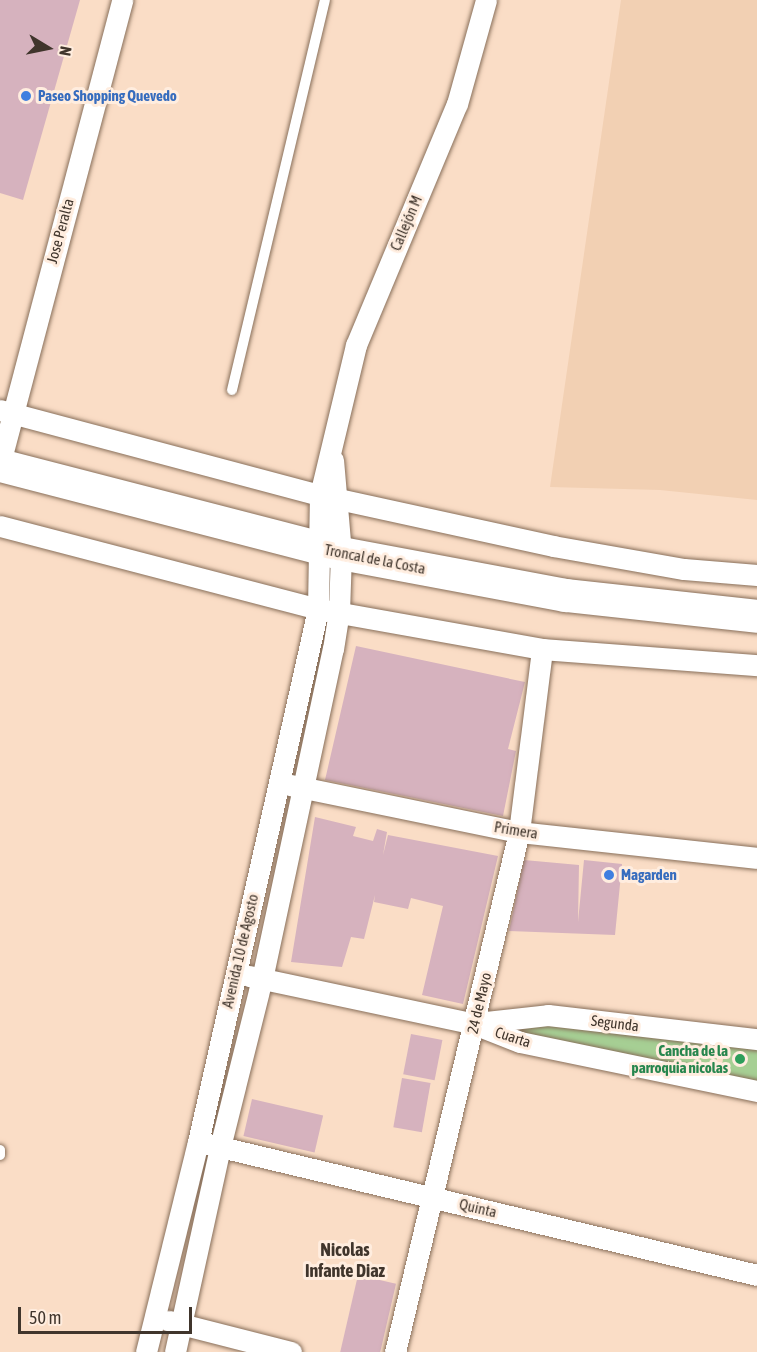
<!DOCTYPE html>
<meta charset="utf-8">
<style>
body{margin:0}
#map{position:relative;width:757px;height:1352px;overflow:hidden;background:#faddc6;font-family:"Asap Condensed",sans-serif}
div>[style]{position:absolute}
.built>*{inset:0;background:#f2d0b3}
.green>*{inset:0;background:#a6cf94}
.building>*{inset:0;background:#d6b2be;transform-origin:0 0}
.roads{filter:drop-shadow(0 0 2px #886f5a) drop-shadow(0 0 2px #886f5a)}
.service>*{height:10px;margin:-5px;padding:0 5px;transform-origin:5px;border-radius:5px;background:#fff}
.minor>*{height:21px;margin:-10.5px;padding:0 10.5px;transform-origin:10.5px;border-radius:10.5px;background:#fff}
.trunk>*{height:33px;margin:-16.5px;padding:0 16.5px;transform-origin:16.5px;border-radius:16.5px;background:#fff}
.dots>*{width:16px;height:16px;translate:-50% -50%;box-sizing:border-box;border:3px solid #ffeddf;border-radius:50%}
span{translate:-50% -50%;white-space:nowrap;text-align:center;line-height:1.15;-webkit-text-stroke:6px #ffeddf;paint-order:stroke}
.shop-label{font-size:15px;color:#366cbe;font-weight:700}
.left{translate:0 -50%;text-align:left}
.street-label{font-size:15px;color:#40352c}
.leisure-label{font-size:15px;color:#27864d;font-weight:700}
.right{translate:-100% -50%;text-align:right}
.quarter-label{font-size:18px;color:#40352c;font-weight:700}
.north{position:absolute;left:18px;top:18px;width:60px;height:60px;-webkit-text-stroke:4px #ffeddf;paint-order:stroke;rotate:100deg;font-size:16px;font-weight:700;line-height:24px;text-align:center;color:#40352c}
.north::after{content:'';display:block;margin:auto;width:21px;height:27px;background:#40352c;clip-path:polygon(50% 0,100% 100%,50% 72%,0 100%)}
.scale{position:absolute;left:18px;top:1307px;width:174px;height:27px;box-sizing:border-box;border:3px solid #40352c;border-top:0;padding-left:8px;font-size:18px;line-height:21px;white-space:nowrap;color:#40352c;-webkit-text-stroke:4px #ffeddf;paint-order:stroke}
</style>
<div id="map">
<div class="built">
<div style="clip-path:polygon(621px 0,757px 0,757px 500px,660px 490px,550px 487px)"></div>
</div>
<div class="green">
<div style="clip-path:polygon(556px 1016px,720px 1041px,714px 1075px,531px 1038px,502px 1026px)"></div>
<div style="clip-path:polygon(727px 1036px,757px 1041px,757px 1084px,720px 1077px)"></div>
</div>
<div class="building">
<div style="clip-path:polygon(0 0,80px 0,23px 200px,0 193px)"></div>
<div style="clip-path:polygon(356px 646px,525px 682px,508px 749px,516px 751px,503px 816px,325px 780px)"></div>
<div style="clip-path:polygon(315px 817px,356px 827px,353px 836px,373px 841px,377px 829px,387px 832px,383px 855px,388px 835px,498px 856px,463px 1004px,422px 995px,443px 906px,411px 898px,408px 909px,374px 902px,375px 895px,364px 939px,351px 937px,342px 967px,291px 962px)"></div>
<div style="clip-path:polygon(524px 860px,579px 865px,578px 922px,584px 860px,622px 864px,615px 935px,509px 931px)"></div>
<div style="left:411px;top:1034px;width:32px;height:41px;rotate:11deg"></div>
<div style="left:402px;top:1078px;width:29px;height:50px;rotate:10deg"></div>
<div style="left:252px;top:1099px;width:73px;height:38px;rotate:13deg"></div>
<div style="left:358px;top:1275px;width:39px;height:79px;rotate:13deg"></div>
</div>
<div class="roads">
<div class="service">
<div style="left:232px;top:390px;width:401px;rotate:-76.6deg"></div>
<div style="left:0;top:1150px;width:5px;rotate:90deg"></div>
</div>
<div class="minor">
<div style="left:0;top:410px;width:331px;rotate:14.9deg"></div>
<div style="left:320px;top:495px;width:239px;rotate:12.3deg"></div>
<div style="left:553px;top:546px;width:133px;rotate:10deg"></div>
<div style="left:684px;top:569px;width:73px;rotate:4.7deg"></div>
<div style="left:0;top:463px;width:479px;rotate:-75.2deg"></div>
<div style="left:0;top:526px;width:329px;rotate:14.6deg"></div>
<div style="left:318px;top:609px;width:228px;rotate:10.1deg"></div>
<div style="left:542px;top:649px;width:216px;rotate:4.3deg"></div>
<div style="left:290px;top:785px;width:234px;rotate:11.6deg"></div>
<div style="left:519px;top:832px;width:239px;rotate:6.2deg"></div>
<div style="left:249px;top:976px;width:230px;rotate:12deg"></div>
<div style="left:474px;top:1024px;width:49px;rotate:21.4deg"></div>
<div style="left:520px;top:1042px;width:242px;rotate:11.7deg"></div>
<div style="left:477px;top:1023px;width:71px;rotate:-6.4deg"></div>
<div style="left:548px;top:1015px;width:210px;rotate:6.6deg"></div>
<div style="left:208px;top:1144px;width:564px;rotate:13.42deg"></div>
<div style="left:169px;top:1321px;width:126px;rotate:14.3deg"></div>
<div style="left:146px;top:1352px;width:216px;rotate:-76.1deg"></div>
<div style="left:198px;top:1142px;width:546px;rotate:-77.31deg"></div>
<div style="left:318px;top:609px;width:114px;rotate:-89deg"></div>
<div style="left:320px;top:495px;width:154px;rotate:-76.5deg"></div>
<div style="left:356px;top:345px;width:261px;rotate:-67.3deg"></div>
<div style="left:457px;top:104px;width:108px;rotate:-74.4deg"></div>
<div style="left:175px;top:1352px;width:210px;rotate:-77.6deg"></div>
<div style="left:220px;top:1147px;width:173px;rotate:-76deg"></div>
<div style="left:262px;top:979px;width:338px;rotate:-77.9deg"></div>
<div style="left:333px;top:649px;width:36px;rotate:-81deg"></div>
<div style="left:339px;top:613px;width:60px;rotate:-88.1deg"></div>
<div style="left:341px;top:553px;width:93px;rotate:-94.9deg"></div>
<div style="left:395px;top:1352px;width:535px;rotate:-76.59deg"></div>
<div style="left:519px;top:832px;width:184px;rotate:-82.8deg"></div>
</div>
<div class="trunk">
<div style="left:0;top:465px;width:352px;rotate:14.5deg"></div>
<div style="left:341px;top:553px;width:228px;rotate:10.6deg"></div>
<div style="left:565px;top:595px;width:193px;rotate:6.2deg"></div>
</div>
</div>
<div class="dots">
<div style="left:26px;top:96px;background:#3f7fe0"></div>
<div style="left:609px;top:875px;background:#3f7fe0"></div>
<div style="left:740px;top:1059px;background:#2e9e5b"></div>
</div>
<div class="shop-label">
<span class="left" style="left:38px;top:96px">Paseo Shopping Quevedo</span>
<span class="left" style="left:621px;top:875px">Magarden</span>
</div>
<div class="street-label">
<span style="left:406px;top:223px;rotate:-67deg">Callejón M</span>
<span style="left:60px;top:231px;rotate:-75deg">Jose Peralta</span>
<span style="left:375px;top:559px;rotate:11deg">Troncal de la Costa</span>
<span style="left:516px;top:830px;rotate:9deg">Primera</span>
<span style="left:240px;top:951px;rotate:-77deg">Avenida 10 de Agosto</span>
<span style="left:479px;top:1003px;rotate:-77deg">24 de Mayo</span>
<span style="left:615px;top:1023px;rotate:7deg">Segunda</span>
<span style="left:513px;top:1037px;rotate:18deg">Cuarta</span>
<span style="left:478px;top:1208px;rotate:13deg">Quinta</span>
</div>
<div class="leisure-label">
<span class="right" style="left:728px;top:1059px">Cancha de la<br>parroquia nicolas</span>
</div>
<div class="quarter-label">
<span style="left:345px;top:1261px">Nicolas<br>Infante Diaz</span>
</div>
<div class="north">N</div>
<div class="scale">50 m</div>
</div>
